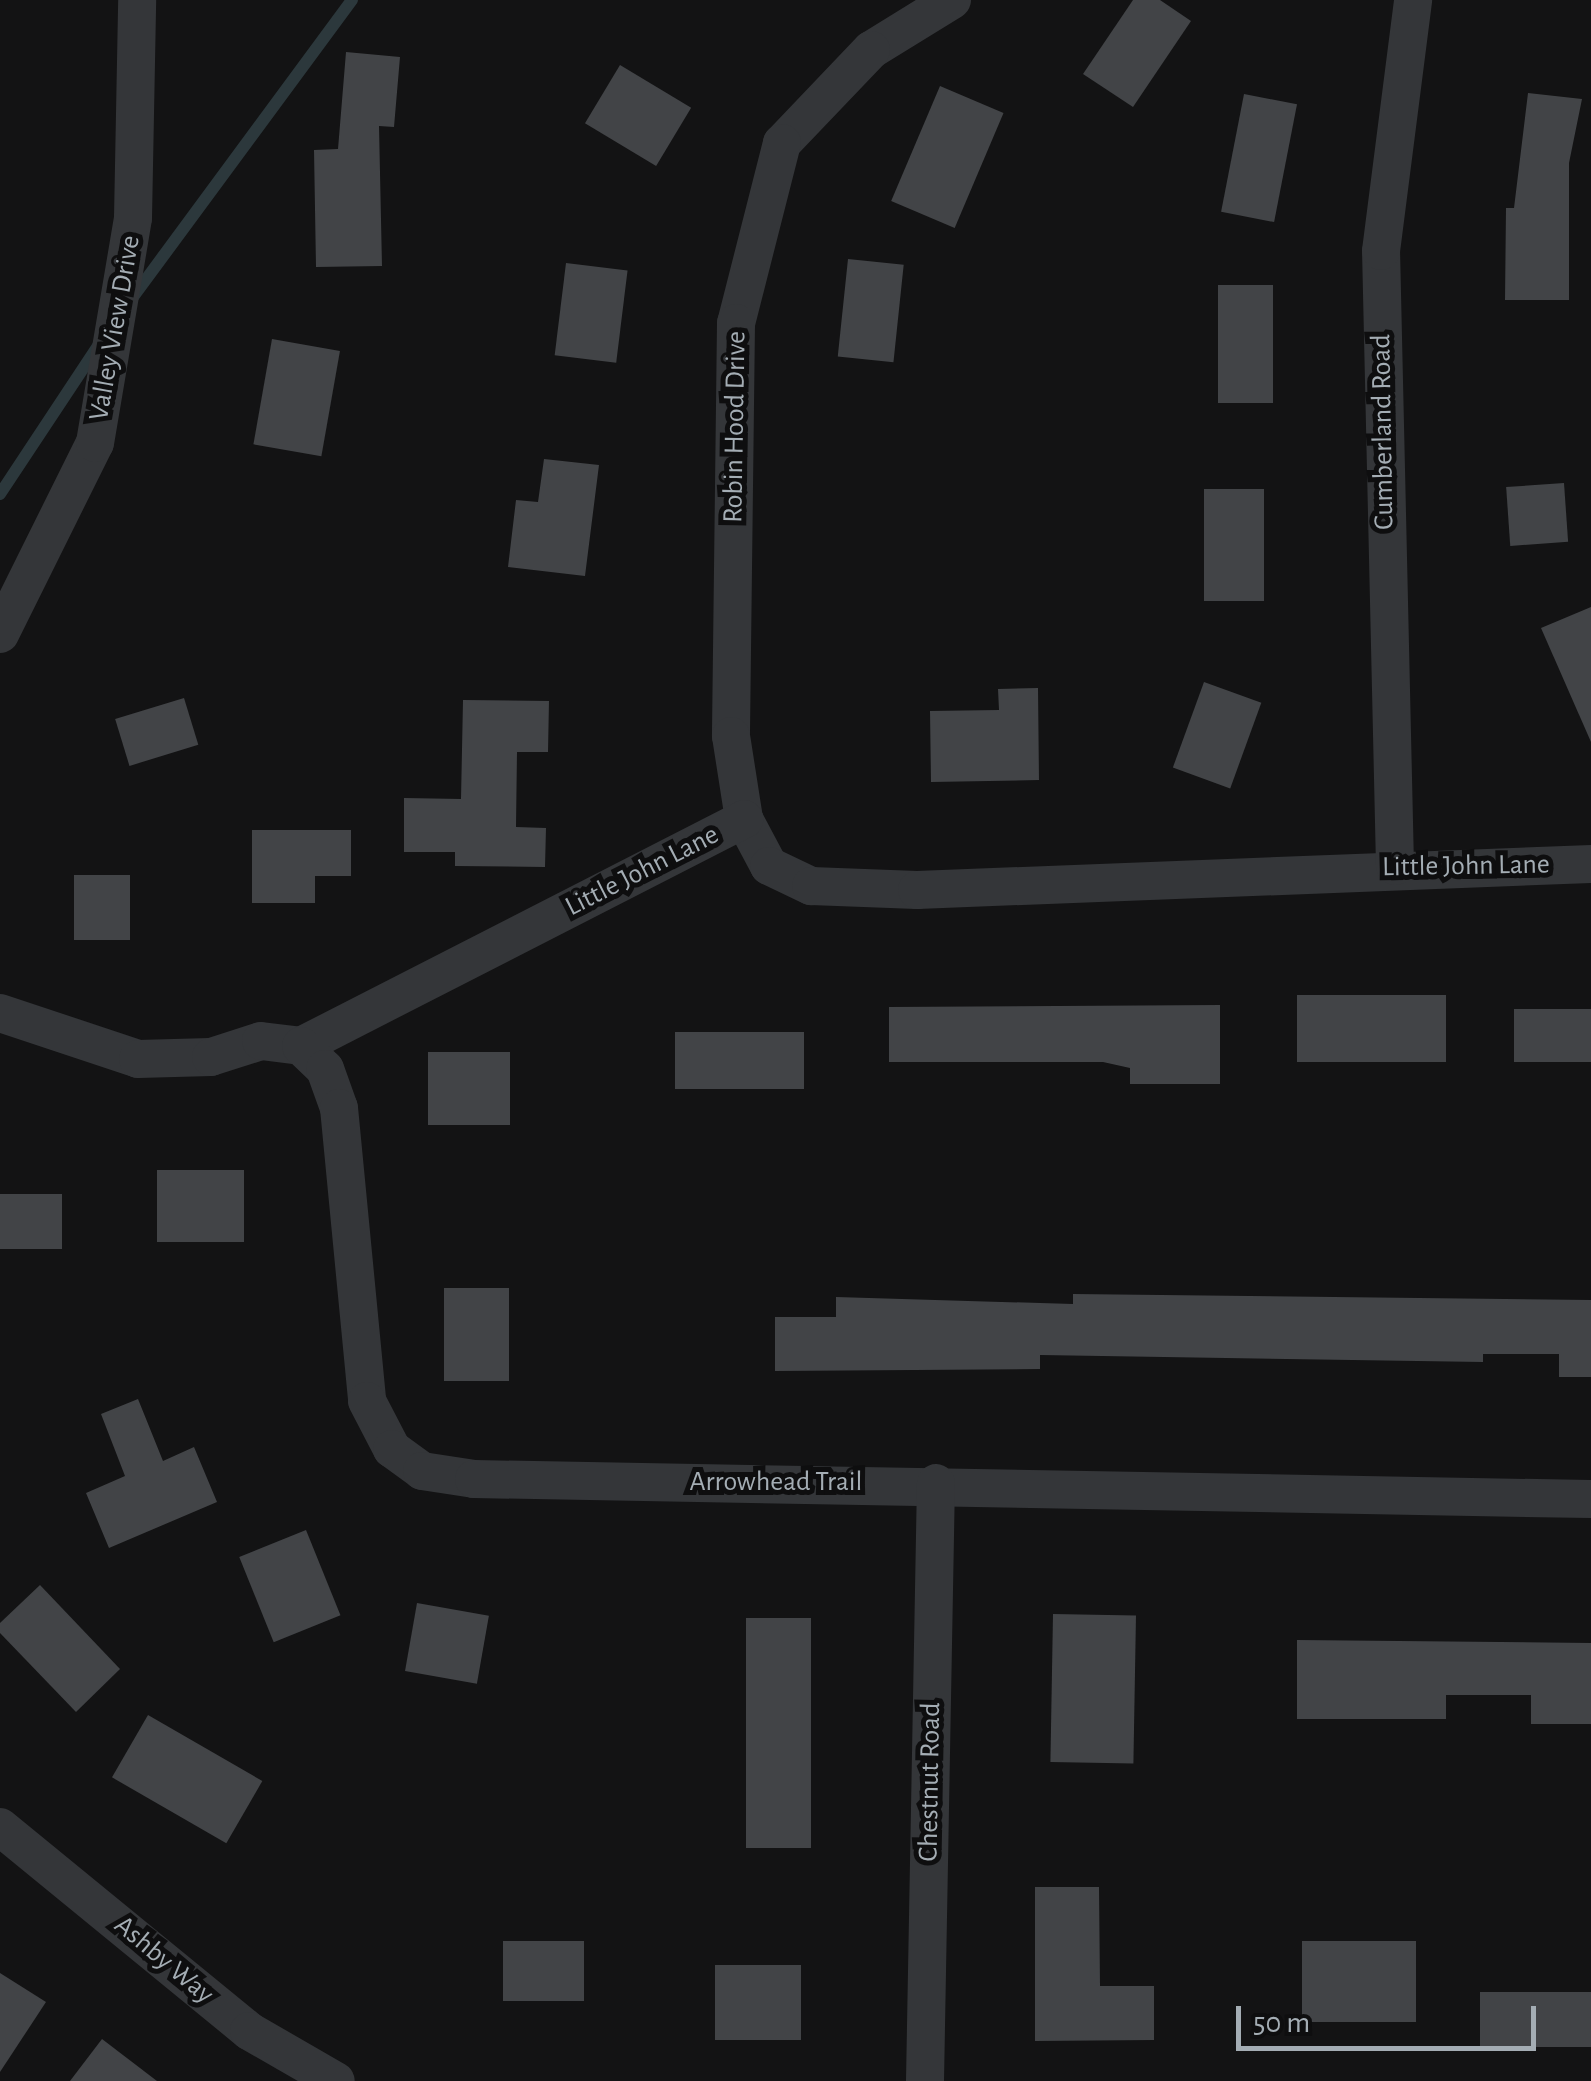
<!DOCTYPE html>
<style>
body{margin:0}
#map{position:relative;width:1591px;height:2081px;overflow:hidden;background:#131314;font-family:"Alegreya Sans",sans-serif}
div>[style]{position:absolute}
.stream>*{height:12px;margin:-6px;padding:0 6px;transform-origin:6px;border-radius:6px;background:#2c383c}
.building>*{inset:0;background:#424447;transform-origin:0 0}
.minor>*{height:38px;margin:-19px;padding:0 19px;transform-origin:19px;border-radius:19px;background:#343639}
span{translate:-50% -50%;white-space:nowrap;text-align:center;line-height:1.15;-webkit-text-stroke:10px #0e0e0f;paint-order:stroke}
.street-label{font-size:28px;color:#a4adb4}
.scale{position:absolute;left:1236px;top:2006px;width:300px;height:45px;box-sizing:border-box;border:5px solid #a4adb4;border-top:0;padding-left:12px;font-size:30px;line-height:35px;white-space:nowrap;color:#a4adb4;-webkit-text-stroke:8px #0e0e0f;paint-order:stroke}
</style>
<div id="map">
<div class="stream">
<div style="left:133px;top:297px;width:369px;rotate:-53.6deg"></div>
<div style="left:0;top:494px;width:178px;rotate:-56.5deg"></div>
</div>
<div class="building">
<div style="clip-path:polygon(1133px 0,1160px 0,1191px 21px,1133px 107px,1083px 74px)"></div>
<div style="clip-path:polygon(346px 52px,400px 57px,394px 127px,379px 126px,382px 266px,316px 267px,314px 150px,338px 149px)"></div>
<div style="left:620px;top:65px;width:83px;height:68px;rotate:31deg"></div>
<div style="left:940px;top:86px;width:69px;height:125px;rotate:23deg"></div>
<div style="clip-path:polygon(1528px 93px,1582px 99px,1569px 163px,1569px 300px,1505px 300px,1506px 208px,1514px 208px)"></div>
<div style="left:1244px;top:94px;width:54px;height:120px;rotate:11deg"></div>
<div style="left:848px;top:259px;width:56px;height:98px;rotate:6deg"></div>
<div style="left:566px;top:263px;width:62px;height:93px;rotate:7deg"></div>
<div style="left:1218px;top:285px;width:55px;height:118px"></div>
<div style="left:272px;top:339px;width:69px;height:107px;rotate:10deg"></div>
<div style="clip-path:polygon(544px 459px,599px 465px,585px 576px,508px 567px,516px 500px,538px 502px)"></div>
<div style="left:1564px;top:483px;width:59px;height:58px;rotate:86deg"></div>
<div style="left:1204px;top:489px;width:60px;height:112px"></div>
<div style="clip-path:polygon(1591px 607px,1591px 742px,1541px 628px)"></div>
<div style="left:1204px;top:682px;width:61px;height:91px;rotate:20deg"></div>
<div style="clip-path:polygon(1038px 688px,1039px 780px,931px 782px,930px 711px,999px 710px,998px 689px)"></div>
<div style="left:184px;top:698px;width:49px;height:72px;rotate:73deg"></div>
<div style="clip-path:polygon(463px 700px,549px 701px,548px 752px,517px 752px,516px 827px,546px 828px,545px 867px,455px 866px,455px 852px,404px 852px,404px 798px,461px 799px)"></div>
<div style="clip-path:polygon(252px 830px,351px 830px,351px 876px,315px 876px,315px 903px,252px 903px)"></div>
<div style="left:74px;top:875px;width:56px;height:65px"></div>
<div style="left:1297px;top:995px;width:149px;height:67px"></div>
<div style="clip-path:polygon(1220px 1005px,1220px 1084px,1130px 1084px,1130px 1068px,1103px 1062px,889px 1062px,889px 1007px)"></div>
<div style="left:1514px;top:1009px;width:77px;height:53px"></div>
<div style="left:675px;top:1032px;width:129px;height:57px"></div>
<div style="left:428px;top:1052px;width:82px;height:73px"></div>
<div style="left:157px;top:1170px;width:87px;height:72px"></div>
<div style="left:0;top:1194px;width:62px;height:55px"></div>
<div style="left:444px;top:1288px;width:65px;height:93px"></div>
<div style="clip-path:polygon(1073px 1294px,1591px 1300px,1591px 1377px,1559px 1377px,1559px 1354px,1483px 1354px,1483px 1362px,1040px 1355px,1040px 1369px,775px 1371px,775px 1317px,836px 1317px,836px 1297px,1073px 1304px)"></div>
<div style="clip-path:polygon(138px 1399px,163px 1461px,194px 1447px,217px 1502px,109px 1548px,86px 1493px,125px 1476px,101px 1414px)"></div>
<div style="left:306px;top:1530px;width:92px;height:72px;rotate:68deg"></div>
<div style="clip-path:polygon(40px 1585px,120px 1669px,76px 1712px,0 1633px,0 1623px)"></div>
<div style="left:417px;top:1603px;width:73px;height:69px;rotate:10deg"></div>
<div style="left:1053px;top:1614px;width:83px;height:148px;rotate:1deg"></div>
<div style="left:746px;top:1618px;width:65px;height:230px"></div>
<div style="clip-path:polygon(1297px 1640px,1591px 1643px,1591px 1724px,1531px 1724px,1531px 1695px,1446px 1695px,1446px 1719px,1297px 1719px)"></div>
<div style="left:148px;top:1715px;width:132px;height:72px;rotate:30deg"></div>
<div style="clip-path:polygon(1035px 1887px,1099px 1887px,1100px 1986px,1154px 1986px,1154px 2040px,1035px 2041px)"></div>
<div style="left:503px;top:1941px;width:81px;height:60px"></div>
<div style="left:1302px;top:1941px;width:114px;height:81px"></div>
<div style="left:715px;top:1965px;width:86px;height:75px"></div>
<div style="clip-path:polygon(0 1973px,46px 2002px,0 2072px)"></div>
<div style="left:1480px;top:1992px;width:111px;height:55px"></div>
<div style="clip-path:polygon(102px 2039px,157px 2081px,70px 2081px)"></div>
</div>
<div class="minor">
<div style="left:952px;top:0;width:95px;rotate:148.3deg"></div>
<div style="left:871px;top:50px;width:129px;rotate:133.7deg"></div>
<div style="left:782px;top:143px;width:186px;rotate:104.3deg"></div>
<div style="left:736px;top:323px;width:413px;rotate:90.7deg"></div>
<div style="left:731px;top:736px;width:84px;rotate:81.1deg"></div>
<div style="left:744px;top:819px;width:53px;rotate:62deg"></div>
<div style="left:769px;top:866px;width:47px;rotate:25.5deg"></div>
<div style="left:811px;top:886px;width:106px;rotate:2.2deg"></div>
<div style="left:917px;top:890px;width:675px;rotate:-2.21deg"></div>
<div style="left:0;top:634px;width:213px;rotate:-63.6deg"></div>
<div style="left:95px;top:443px;width:228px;rotate:-80.4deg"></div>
<div style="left:133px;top:218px;width:218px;rotate:-88.9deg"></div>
<div style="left:1395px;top:866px;width:615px;rotate:-91.3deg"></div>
<div style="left:1381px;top:251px;width:253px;rotate:-82.7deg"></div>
<div style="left:0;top:1013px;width:145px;rotate:18.4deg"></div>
<div style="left:138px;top:1059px;width:73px;rotate:-1.6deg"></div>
<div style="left:211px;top:1057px;width:52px;rotate:-17.7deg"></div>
<div style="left:261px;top:1041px;width:40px;rotate:7.1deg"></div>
<div style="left:301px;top:1046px;width:498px;rotate:-27.1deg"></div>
<div style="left:301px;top:1046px;width:33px;rotate:44deg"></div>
<div style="left:325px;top:1069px;width:41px;rotate:70.3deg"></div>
<div style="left:339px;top:1108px;width:294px;rotate:84.5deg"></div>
<div style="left:367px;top:1401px;width:54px;rotate:62.5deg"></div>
<div style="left:392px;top:1449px;width:37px;rotate:36deg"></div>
<div style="left:422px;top:1471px;width:53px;rotate:8.7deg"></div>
<div style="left:474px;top:1479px;width:1117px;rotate:1.03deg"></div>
<div style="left:0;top:1827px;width:322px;rotate:39.3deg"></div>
<div style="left:249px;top:2031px;width:100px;rotate:29.9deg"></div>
<div style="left:925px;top:2081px;width:598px;rotate:-88.95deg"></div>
</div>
<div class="street-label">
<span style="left:115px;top:328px;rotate:-80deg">Valley View Drive</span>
<span style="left:735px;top:427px;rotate:-89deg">Robin Hood Drive</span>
<span style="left:1383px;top:432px;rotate:-91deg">Cumberland Road</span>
<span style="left:1466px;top:866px;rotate:-1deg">Little John Lane</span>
<span style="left:642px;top:871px;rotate:-27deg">Little John Lane</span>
<span style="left:776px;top:1482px">Arrowhead Trail</span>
<span style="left:930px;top:1782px;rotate:-89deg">Chestnut Road</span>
<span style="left:164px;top:1960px;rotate:40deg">Ashby Way</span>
</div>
<div class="scale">50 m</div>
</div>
